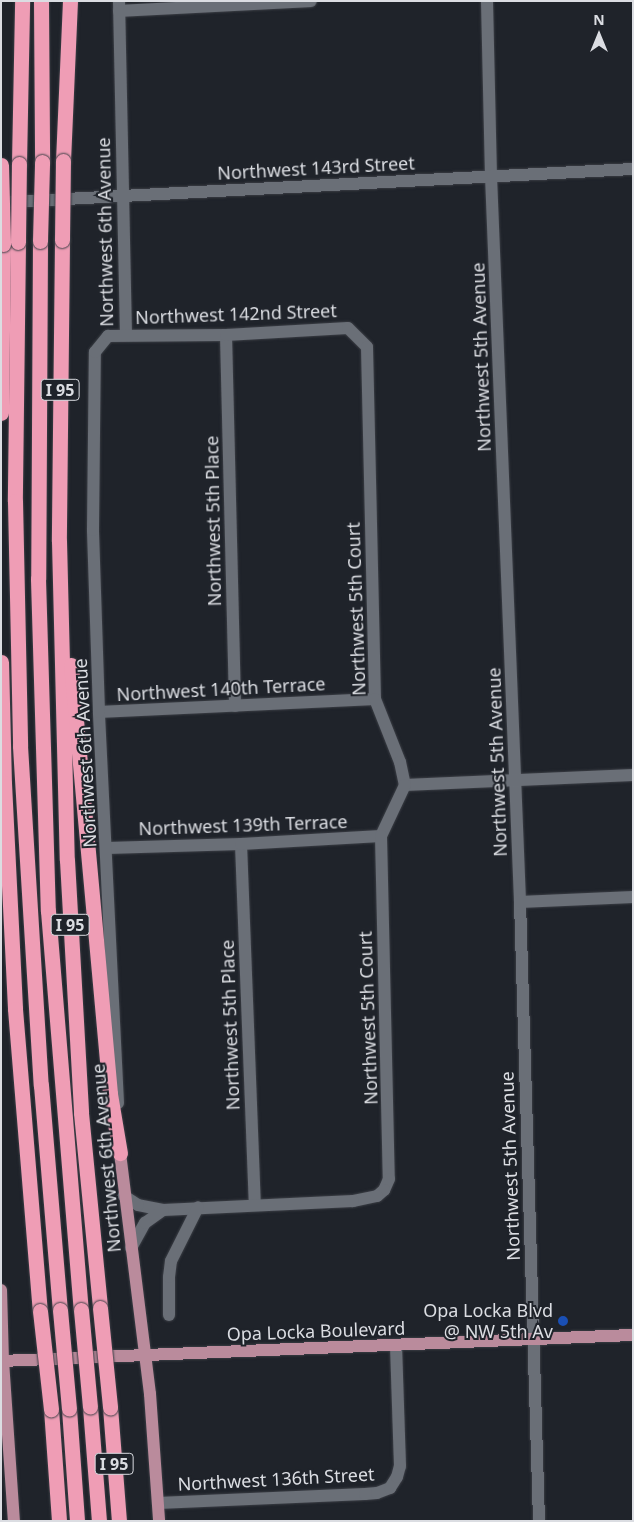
<!DOCTYPE html>
<style>
body{margin:0}
#map{position:relative;width:634px;height:1522px;overflow:hidden;background:#1f232a;font-family:"Noto Sans",sans-serif}
div>[style]{position:absolute}
.roads{filter:drop-shadow(0 0 1px #3b3e45) drop-shadow(0 0 1px #3b3e45)}
.minor>*{height:12px;margin:-6px;padding:0 6px;transform-origin:6px;border-radius:6px;background:#6a6f77}
.major>*{height:12px;margin:-6px;padding:0 6px;transform-origin:6px;border-radius:6px;background:#ba8b9c}
.highway>*{height:15px;margin:-7.5px;padding:0 7.5px;transform-origin:7.5px;border-radius:7.5px;background:#ef9db5}
.bridges{filter:drop-shadow(0 0 1px #3b3e45) drop-shadow(0 0 1px #3b3e45)}
.highway-bridge>*{height:15px;margin:-7.5px;padding:0 7.5px;transform-origin:7.5px;border-radius:7.5px;background:#ef9db5}
.dots>*{width:14px;height:14px;translate:-50% -50%;box-sizing:border-box;border:2px solid #1f232a;border-radius:50%}
span{translate:-50% -50%;white-space:nowrap;text-align:center;line-height:1.15;-webkit-text-stroke:4px #1f232a;paint-order:stroke}
.shield-label span{padding:1px 4px;background:#1f232a;border:1px solid;border-radius:4px;-webkit-text-stroke-width:0}
.shield-label{font-size:16px;color:#dbdde2;font-weight:700}
.street-label{font-size:18px;color:#dbdde2}
.poi-label{font-size:18px;color:#dbdde2}
.right{translate:-100% -50%;text-align:right}
.frame{position:absolute;inset:0;border:2px solid #dbdde2;pointer-events:none}
.north{position:absolute;left:574px;top:10px;width:50px;height:50px;-webkit-text-stroke:4px #1f232a;paint-order:stroke;rotate:0deg;font-size:14px;font-weight:700;line-height:20px;text-align:center;color:#dbdde2}
.north::after{content:'';display:block;margin:auto;width:18px;height:22px;background:#dbdde2;clip-path:polygon(50% 0,100% 100%,50% 72%,0 100%)}
</style>
<div id="map">
<div class="roads">
<div class="minor">
<div style="left:119px;top:1px;width:333px;rotate:88.8deg"></div>
<div style="left:487px;top:1px;width:175px;rotate:88.7deg"></div>
<div style="left:491px;top:176px;width:727px;rotate:87.71deg"></div>
<div style="left:520px;top:902px;width:619px;rotate:88.24deg"></div>
<div style="left:119px;top:11px;width:192px;rotate:-3deg"></div>
<div style="left:9px;top:202px;width:625px;rotate:-3.03deg"></div>
<div style="left:226px;top:335px;width:371px;rotate:88.6deg"></div>
<div style="left:99px;top:712px;width:276px;rotate:-2.7deg"></div>
<div style="left:405px;top:785px;width:228px;rotate:-2.5deg"></div>
<div style="left:241px;top:844px;width:361px;rotate:87.8deg"></div>
<div style="left:107px;top:848px;width:134px;rotate:-1.7deg"></div>
<div style="left:241px;top:844px;width:140px;rotate:-3.3deg"></div>
<div style="left:520px;top:902px;width:113px;rotate:-2.5deg"></div>
<div style="left:118px;top:1103px;width:391px;rotate:-92.8deg"></div>
<div style="left:99px;top:712px;width:182px;rotate:-91.9deg"></div>
<div style="left:93px;top:530px;width:178px;rotate:-89.4deg"></div>
<div style="left:95px;top:352px;width:21px;rotate:-51deg"></div>
<div style="left:108px;top:336px;width:118px;rotate:-0.5deg"></div>
<div style="left:226px;top:335px;width:122px;rotate:-3.3deg"></div>
<div style="left:348px;top:328px;width:27px;rotate:45deg"></div>
<div style="left:367px;top:347px;width:352px;rotate:88.7deg"></div>
<div style="left:375px;top:699px;width:68px;rotate:68.4deg"></div>
<div style="left:400px;top:762px;width:24px;rotate:78deg"></div>
<div style="left:405px;top:785px;width:56px;rotate:115.2deg"></div>
<div style="left:381px;top:836px;width:343px;rotate:88.7deg"></div>
<div style="left:389px;top:1179px;width:12px;rotate:114deg"></div>
<div style="left:384px;top:1190px;width:9px;rotate:139deg"></div>
<div style="left:377px;top:1196px;width:25px;rotate:168deg"></div>
<div style="left:353px;top:1201px;width:190px;rotate:177.3deg"></div>
<div style="left:163px;top:1210px;width:25px;rotate:-169deg"></div>
<div style="left:138px;top:1205px;width:17px;rotate:-147deg"></div>
<div style="left:131px;top:1248px;width:29px;rotate:-61deg"></div>
<div style="left:145px;top:1223px;width:22px;rotate:-36deg"></div>
<div style="left:169px;top:1315px;width:38px;rotate:-90deg"></div>
<div style="left:169px;top:1277px;width:16px;rotate:-83deg"></div>
<div style="left:171px;top:1261px;width:60px;rotate:-63.4deg"></div>
<div style="left:158px;top:1503px;width:207px;rotate:-2.5deg"></div>
<div style="left:365px;top:1494px;width:12px;rotate:-5deg"></div>
<div style="left:377px;top:1493px;width:14px;rotate:-21deg"></div>
<div style="left:390px;top:1488px;width:13px;rotate:-58deg"></div>
<div style="left:397px;top:1477px;width:11px;rotate:-75deg"></div>
<div style="left:400px;top:1466px;width:121px;rotate:-91.9deg"></div>
</div>
<div class="major">
<div style="left:120px;top:1153px;width:243px;rotate:82.9deg"></div>
<div style="left:150px;top:1394px;width:127px;rotate:85.9deg"></div>
<div style="left:1px;top:1290px;width:71px;rotate:88.4deg"></div>
<div style="left:3px;top:1361px;width:160px;rotate:86.1deg"></div>
<div style="left:1px;top:1361px;width:633px;rotate:-2.36deg"></div>
</div>
<div class="highway">
<div style="left:41px;top:1px;width:161px;rotate:89.6deg"></div>
<div style="left:63px;top:161px;width:160px;rotate:-87.5deg"></div>
<div style="left:19px;top:164px;width:163px;rotate:-88.9deg"></div>
<div style="left:62px;top:240px;width:301px;rotate:90.6deg"></div>
<div style="left:59px;top:541px;width:319px;rotate:88.6deg"></div>
<div style="left:67px;top:860px;width:253px;rotate:86.8deg"></div>
<div style="left:81px;top:1113px;width:196px;rotate:84.4deg"></div>
<div style="left:40px;top:241px;width:338px;rotate:90.3deg"></div>
<div style="left:38px;top:579px;width:332px;rotate:88.3deg"></div>
<div style="left:48px;top:911px;width:400px;rotate:85.3deg"></div>
<div style="left:18px;top:242px;width:259px;rotate:90.7deg"></div>
<div style="left:15px;top:501px;width:245px;rotate:88.8deg"></div>
<div style="left:20px;top:746px;width:340px;rotate:86.5deg"></div>
<div style="left:41px;top:1085px;width:226px;rotate:85.2deg"></div>
<div style="left:1px;top:413px;width:169px;rotate:-89.3deg"></div>
<div style="left:1px;top:662px;width:121px;rotate:88.6deg"></div>
<div style="left:4px;top:783px;width:226px;rotate:87.2deg"></div>
<div style="left:15px;top:1009px;width:303px;rotate:85.3deg"></div>
<div style="left:71px;top:665px;width:431px;rotate:84.8deg"></div>
<div style="left:110px;top:1094px;width:60px;rotate:80.4deg"></div>
<div style="left:90px;top:1407px;width:114px;rotate:85.5deg"></div>
<div style="left:110px;top:1407px;width:114px;rotate:85.5deg"></div>
<div style="left:51px;top:1409px;width:112px;rotate:85.9deg"></div>
<div style="left:69px;top:1409px;width:112px;rotate:85.9deg"></div>
</div>
</div>
<div class="bridges">
<div class="highway-bridge">
<div style="left:1px;top:165px;width:79px;rotate:88.5deg"></div>
<div style="left:62px;top:240px;width:79px;rotate:-89.3deg"></div>
<div style="left:40px;top:241px;width:79px;rotate:-88.5deg"></div>
<div style="left:18px;top:242px;width:78px;rotate:-89.3deg"></div>
<div style="left:100px;top:1308px;width:100px;rotate:84.2deg"></div>
<div style="left:60px;top:1310px;width:99px;rotate:84.8deg"></div>
<div style="left:81px;top:1310px;width:97px;rotate:84.7deg"></div>
<div style="left:40px;top:1311px;width:99px;rotate:83.6deg"></div>
</div>
</div>
<div class="dots">
<div style="left:563px;top:1321px;background:#1a4fb4"></div>
</div>
<div class="shield-label">
<span style="left:60px;top:390px">I 95</span>
<span style="left:70px;top:925px">I 95</span>
<span style="left:114px;top:1464px">I 95</span>
</div>
<div class="street-label">
<span style="left:316px;top:168px;rotate:-3deg">Northwest 143rd Street</span>
<span style="left:105px;top:232px;rotate:-91deg">Northwest 6th Avenue</span>
<span style="left:236px;top:314px;rotate:-2deg">Northwest 142nd Street</span>
<span style="left:481px;top:357px;rotate:-92deg">Northwest 5th Avenue</span>
<span style="left:213px;top:521px;rotate:-91deg">Northwest 5th Place</span>
<span style="left:356px;top:609px;rotate:-92deg">Northwest 5th Court</span>
<span style="left:221px;top:689px;rotate:-3deg">Northwest 140th Terrace</span>
<span style="left:85px;top:753px;rotate:-93deg">Northwest 6th Avenue</span>
<span style="left:497px;top:762px;rotate:-92deg">Northwest 5th Avenue</span>
<span style="left:243px;top:825px;rotate:-2deg">Northwest 139th Terrace</span>
<span style="left:368px;top:1018px;rotate:-92deg">Northwest 5th Court</span>
<span style="left:230px;top:1025px;rotate:-92deg">Northwest 5th Place</span>
<span style="left:106px;top:1158px;rotate:-95deg">Northwest 6th Avenue</span>
<span style="left:510px;top:1166px;rotate:-92deg">Northwest 5th Avenue</span>
<span style="left:316px;top:1331px;rotate:-2deg">Opa Locka Boulevard</span>
<span style="left:276px;top:1479px;rotate:-3deg">Northwest 136th Street</span>
</div>
<div class="poi-label">
<span class="right" style="left:553px;top:1321px">Opa Locka Blvd<br>@ NW 5th Av</span>
</div>
<div class="frame"></div>
<div class="north">N</div>
</div>
